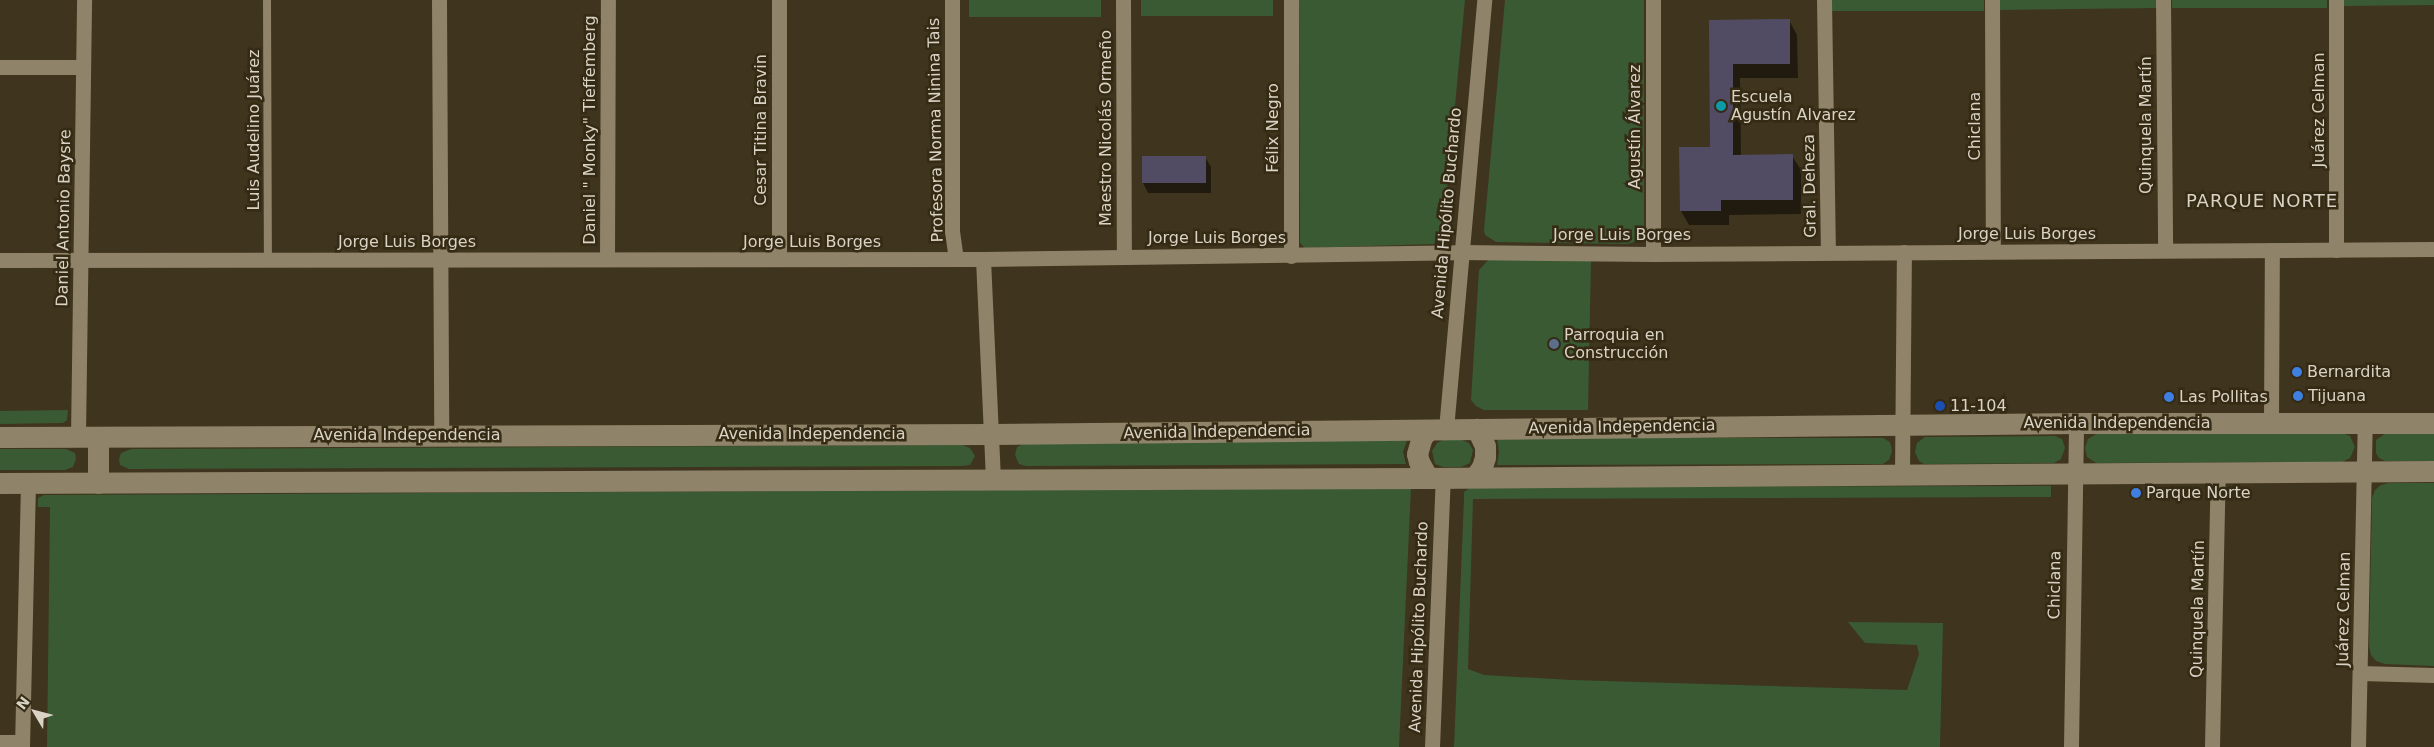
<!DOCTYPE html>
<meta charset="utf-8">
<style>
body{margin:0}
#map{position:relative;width:2434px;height:747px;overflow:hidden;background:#3f341d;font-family:"DejaVu Sans",sans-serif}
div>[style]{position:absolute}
.green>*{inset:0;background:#3a5a34;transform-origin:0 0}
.shadow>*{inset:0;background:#0007}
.building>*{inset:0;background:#514c64;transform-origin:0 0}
.lane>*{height:8px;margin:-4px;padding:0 4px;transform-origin:4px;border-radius:4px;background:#8f8369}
.street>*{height:15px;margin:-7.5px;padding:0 7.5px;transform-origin:7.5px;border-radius:7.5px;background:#8f8369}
.secondary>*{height:21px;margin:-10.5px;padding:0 10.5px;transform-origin:10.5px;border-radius:10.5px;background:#8f8369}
.dots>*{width:14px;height:14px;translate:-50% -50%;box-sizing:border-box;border:2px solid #352a13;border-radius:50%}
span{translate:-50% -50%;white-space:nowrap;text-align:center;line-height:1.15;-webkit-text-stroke:5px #352a13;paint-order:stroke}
.poi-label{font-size:16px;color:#d9d3c5}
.left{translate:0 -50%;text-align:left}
.street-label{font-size:16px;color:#d9d3c5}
.neighbourhood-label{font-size:18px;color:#d9d3c5;letter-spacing:1px}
.north{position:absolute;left:10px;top:687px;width:50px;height:50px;-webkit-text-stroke:4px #352a13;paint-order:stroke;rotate:307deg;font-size:14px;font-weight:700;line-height:20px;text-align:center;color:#d9d3c5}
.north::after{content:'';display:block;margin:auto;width:18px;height:22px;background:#d9d3c5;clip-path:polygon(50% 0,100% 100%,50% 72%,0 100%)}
</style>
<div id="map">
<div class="green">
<div style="left:969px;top:0;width:132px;height:17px"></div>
<div style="left:1141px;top:0;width:132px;height:16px"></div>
<div style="clip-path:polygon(1299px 0,1465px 0,1443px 231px,1434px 244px,1305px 248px,1300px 243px)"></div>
<div style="clip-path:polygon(1505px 0,1644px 0,1644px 226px,1635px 242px,1627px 244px,1496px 242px,1485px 235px,1484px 230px)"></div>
<div style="left:1831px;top:0;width:153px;height:11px"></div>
<div style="clip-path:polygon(2000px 0,2157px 0,2157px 8px,2000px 10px)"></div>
<div style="left:2172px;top:0;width:155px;height:8px"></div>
<div style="clip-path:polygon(2343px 0,2434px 0,2434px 5px,2343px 6px)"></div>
<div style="clip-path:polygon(1489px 259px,1591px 260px,1588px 410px,1484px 410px,1476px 406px,1471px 400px,1479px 270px)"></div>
<div style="clip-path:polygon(68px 410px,67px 420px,63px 423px,0 424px,0 411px)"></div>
<div style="clip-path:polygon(2342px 433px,2350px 436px,2355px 447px,2350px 458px,2342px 462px,2096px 463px,2087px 457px,2085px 448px,2088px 439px,2096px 434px)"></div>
<div style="clip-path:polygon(2386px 433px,2434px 433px,2434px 461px,2385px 461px,2379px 458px,2376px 453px,2376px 440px)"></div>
<div style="clip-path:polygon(2055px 436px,2062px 439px,2065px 448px,2061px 459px,2054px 463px,1924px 464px,1919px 461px,1915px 452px,1917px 443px,1925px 437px)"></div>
<div style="clip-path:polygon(1497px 438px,1883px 438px,1890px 442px,1892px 451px,1889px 460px,1883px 464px,1497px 465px,1499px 452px)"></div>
<div style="clip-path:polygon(1407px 440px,1403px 452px,1406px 464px,1026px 466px,1019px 464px,1015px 455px,1017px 447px,1023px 444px)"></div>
<div style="clip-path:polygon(1462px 440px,1469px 443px,1473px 450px,1470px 463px,1461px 467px,1443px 467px,1435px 464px,1432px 451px,1437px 443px,1443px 440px)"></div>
<div style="clip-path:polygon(962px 445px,970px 448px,975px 456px,970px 465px,962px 466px,129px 469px,120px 465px,119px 459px,121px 453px,131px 449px)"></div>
<div style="clip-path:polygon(0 449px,66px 449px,75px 453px,76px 459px,73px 467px,65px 470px,0 470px)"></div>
<div style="clip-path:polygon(2389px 483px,2434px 483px,2434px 666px,2385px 664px,2376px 661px,2371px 655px,2369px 646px,2372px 498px,2375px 490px,2381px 485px)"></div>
<div style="clip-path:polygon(2051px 486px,2051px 497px,1473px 499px,1468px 669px,1484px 675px,1572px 680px,1907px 690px,1919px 654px,1917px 645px,1865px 643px,1848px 622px,1943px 623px,1940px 747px,1454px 747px,1464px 498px,1464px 492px,1471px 487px)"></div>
<div style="clip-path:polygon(1411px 488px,1399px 747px,47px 747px,50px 507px,38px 507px,38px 498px,44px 495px)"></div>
</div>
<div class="shadow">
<div style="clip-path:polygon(1789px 20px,1797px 35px,1798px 78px,1740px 78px,1741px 156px,1792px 156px,1801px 170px,1801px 214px,1729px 215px,1729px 225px,1689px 225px,1681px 211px,1711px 148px,1710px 21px)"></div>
<div style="clip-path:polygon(1205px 157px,1211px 167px,1211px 193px,1148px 193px,1143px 183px)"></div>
</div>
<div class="building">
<div style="clip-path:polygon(1790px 19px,1790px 64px,1733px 64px,1733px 155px,1793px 154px,1793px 200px,1721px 200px,1721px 211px,1680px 211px,1679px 147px,1710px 147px,1709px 20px)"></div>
<div style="left:1142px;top:156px;width:64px;height:27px"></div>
</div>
<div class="lane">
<div style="left:267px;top:0;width:260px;rotate:89.8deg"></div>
</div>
<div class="street">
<div style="left:439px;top:0;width:435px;rotate:89.7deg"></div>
<div style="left:779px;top:0;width:259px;rotate:90deg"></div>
<div style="left:952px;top:0;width:231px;rotate:90deg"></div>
<div style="left:952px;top:231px;width:28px;rotate:82deg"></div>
<div style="left:1123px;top:0;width:255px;rotate:89.8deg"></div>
<div style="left:1291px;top:0;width:256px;rotate:90deg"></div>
<div style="left:1824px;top:0;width:252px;rotate:89.1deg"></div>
<div style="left:1992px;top:0;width:251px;rotate:89.8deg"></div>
<div style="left:2163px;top:0;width:250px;rotate:89.5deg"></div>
<div style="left:2336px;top:0;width:250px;rotate:90deg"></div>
<div style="left:0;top:67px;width:83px"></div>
<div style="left:1653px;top:254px;width:254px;rotate:-90deg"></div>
<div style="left:607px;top:259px;width:259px;rotate:-89.8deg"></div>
<div style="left:983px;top:259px;width:219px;rotate:87.4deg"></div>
<div style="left:0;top:260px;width:983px;rotate:-0.06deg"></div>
<div style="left:983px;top:259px;width:477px;rotate:-0.8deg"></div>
<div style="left:1460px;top:252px;width:193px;rotate:0.6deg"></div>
<div style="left:1653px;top:254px;width:781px;rotate:-0.37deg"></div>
<div style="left:2271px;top:422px;width:172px;rotate:-89.7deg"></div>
<div style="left:1446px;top:429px;width:431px;rotate:-84.9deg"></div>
<div style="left:78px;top:436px;width:436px;rotate:-89.2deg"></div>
<div style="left:1902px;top:474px;width:222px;rotate:-89.5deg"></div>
<div style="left:2360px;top:673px;width:74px;rotate:1.5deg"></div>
<div style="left:0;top:742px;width:22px"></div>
<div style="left:22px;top:747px;width:264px;rotate:-88.7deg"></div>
<div style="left:1432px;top:747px;width:269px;rotate:-87.7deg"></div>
<div style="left:2071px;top:747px;width:324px;rotate:-89.1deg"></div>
<div style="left:2212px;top:747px;width:275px;rotate:-88.8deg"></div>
<div style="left:2358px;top:747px;width:324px;rotate:-88.8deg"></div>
</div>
<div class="secondary">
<div style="left:0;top:437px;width:991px;rotate:-0.17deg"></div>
<div style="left:991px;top:434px;width:1085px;rotate:-0.58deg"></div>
<div style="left:2076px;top:423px;width:358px"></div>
<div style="left:1475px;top:477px;width:12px;rotate:-55deg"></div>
<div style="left:1482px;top:467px;width:10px;rotate:-73deg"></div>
<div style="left:1485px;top:457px;width:11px;rotate:-90deg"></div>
<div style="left:1485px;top:446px;width:19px;rotate:-115deg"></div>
<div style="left:1428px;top:478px;width:18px;rotate:-119deg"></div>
<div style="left:1419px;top:462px;width:8px;rotate:-104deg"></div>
<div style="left:1417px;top:454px;width:18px;rotate:-74deg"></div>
<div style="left:1422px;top:437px;width:9px;rotate:-49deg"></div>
<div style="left:0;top:483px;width:1428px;rotate:-0.2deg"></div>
<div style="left:1428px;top:478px;width:1006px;rotate:-0.4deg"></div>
<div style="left:98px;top:483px;width:46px;rotate:-90deg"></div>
</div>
<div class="dots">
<div style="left:1721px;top:106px;background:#0f9aa8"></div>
<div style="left:1554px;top:344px;background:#5c6f8a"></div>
<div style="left:2297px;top:372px;background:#3f7fe0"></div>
<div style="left:2298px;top:396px;background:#3f7fe0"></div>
<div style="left:2169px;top:397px;background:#3f7fe0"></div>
<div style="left:1940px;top:406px;background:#1a4fb4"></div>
<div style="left:2136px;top:493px;background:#3f7fe0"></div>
</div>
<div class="poi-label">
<span class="left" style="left:1731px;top:106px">Escuela<br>Agustín Alvarez</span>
<span class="left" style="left:1564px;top:344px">Parroquia en<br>Construcción</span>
<span class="left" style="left:2307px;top:372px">Bernardita</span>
<span class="left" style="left:2308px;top:396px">Tijuana</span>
<span class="left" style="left:2179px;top:397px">Las Pollitas</span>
<span class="left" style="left:1950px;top:406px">11-104</span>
<span class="left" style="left:2146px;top:493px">Parque Norte</span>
</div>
<div class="street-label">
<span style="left:2319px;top:110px;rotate:-90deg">Juárez Celman</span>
<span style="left:2146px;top:125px;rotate:-90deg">Quinquela Martín</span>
<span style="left:1975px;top:126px;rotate:-90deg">Chiclana</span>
<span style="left:1635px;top:127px;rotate:-90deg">Agustín Álvarez</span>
<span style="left:1106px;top:128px;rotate:-90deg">Maestro Nicolás Ormeño</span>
<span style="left:1273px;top:128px;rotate:-90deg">Félix Negro</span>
<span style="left:254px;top:130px;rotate:-90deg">Luis Audelino Juárez</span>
<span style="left:590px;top:130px;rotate:-90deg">Daniel " Monky" Tieffemberg</span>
<span style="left:761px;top:130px;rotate:-90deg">Cesar Titina Bravin</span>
<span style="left:936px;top:130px;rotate:-91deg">Profesora Norma Ninina Tais</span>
<span style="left:1810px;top:186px;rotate:-91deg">Gral. Deheza</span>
<span style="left:1447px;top:213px;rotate:-85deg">Avenida Hipólito Buchardo</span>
<span style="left:64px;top:218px;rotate:-89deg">Daniel Antonio Baysre</span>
<span style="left:2027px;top:234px">Jorge Luis Borges</span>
<span style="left:1622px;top:235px">Jorge Luis Borges</span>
<span style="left:1217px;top:238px">Jorge Luis Borges</span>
<span style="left:407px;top:242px">Jorge Luis Borges</span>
<span style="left:812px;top:242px">Jorge Luis Borges</span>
<span style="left:2117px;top:423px">Avenida Independencia</span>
<span style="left:1622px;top:427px;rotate:-1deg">Avenida Independencia</span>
<span style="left:1217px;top:432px;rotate:-1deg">Avenida Independencia</span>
<span style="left:812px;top:434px">Avenida Independencia</span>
<span style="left:407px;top:435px">Avenida Independencia</span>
<span style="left:2055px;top:585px;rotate:-89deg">Chiclana</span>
<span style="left:2198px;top:609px;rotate:-89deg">Quinquela Martín</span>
<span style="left:2344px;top:609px;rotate:-89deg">Juárez Celman</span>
<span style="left:1419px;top:627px;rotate:-88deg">Avenida Hipólito Buchardo</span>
</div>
<div class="neighbourhood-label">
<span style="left:2262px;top:201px">PARQUE NORTE</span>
</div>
<div class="north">N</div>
</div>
